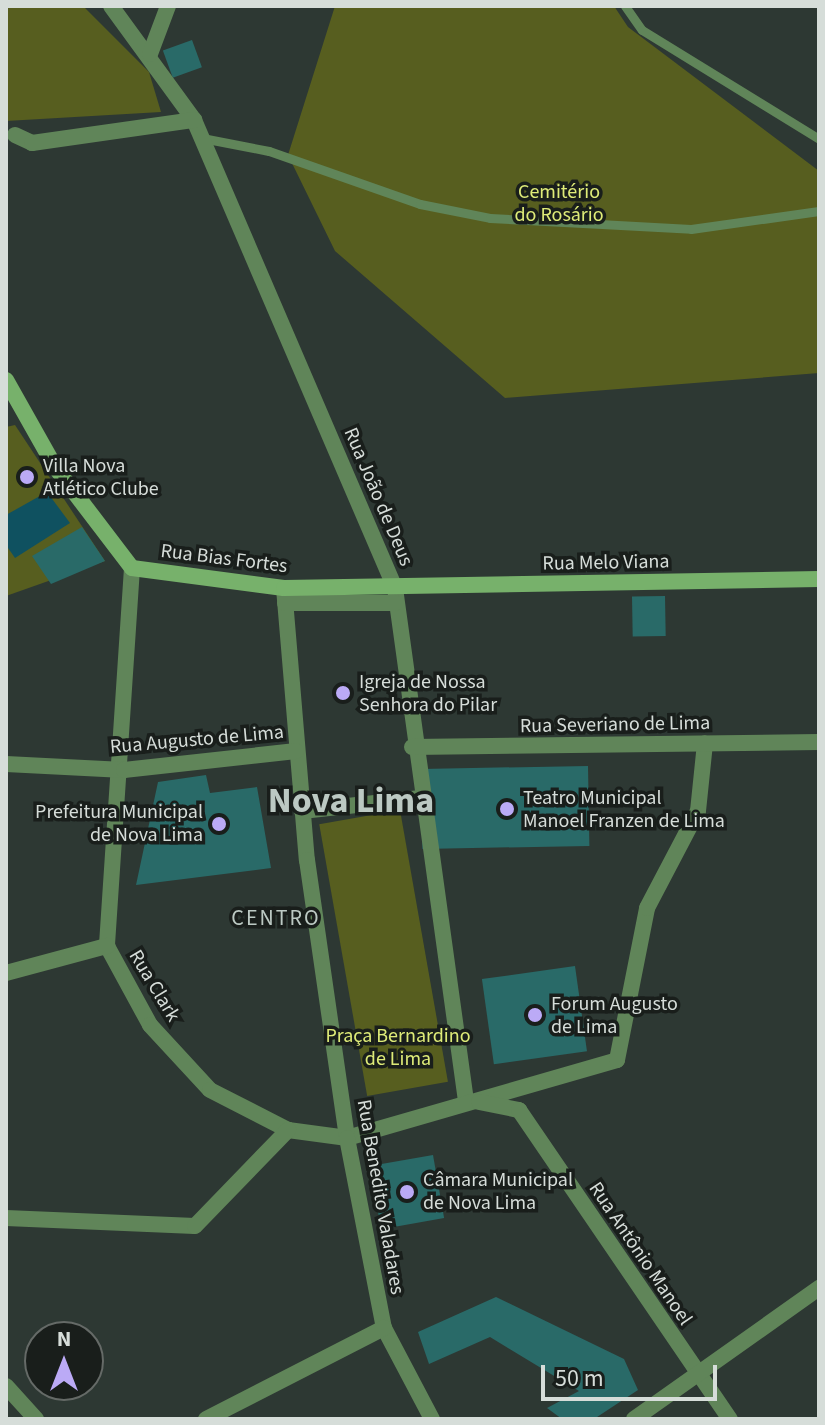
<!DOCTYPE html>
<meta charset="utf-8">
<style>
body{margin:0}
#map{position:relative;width:825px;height:1425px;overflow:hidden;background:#2d3833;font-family:"Source Sans 3",sans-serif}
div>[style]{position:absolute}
.green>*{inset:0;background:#575e1f;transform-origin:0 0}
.water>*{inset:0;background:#0f5160}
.building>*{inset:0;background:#296a68;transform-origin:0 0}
.lane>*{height:9px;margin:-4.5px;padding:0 4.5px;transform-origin:4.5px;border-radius:4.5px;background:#608559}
.street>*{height:16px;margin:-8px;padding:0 8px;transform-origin:8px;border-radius:8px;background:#608559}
.secondary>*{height:16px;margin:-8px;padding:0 8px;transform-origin:8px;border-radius:8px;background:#77b16b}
.dots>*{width:22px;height:22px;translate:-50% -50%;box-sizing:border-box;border:4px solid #191e1b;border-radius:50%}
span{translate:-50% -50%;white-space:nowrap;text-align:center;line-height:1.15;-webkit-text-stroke:7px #191e1b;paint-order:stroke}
.park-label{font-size:20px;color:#deeb78}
.poi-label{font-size:20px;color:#d6ddd9}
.left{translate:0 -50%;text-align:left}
.right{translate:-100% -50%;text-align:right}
.street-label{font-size:20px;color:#d6ddd9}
.neighbourhood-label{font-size:22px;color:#bcc9c3;letter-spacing:2px}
.town-label{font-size:36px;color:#bcc9c3;font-weight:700}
.frame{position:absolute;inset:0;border:8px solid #d6ddd9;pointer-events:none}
.north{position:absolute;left:24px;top:1321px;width:80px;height:80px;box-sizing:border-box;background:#191e1b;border:2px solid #656a67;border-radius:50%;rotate:0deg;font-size:22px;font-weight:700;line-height:32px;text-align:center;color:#d6ddd9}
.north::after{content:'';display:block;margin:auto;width:28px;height:36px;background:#bbaaf6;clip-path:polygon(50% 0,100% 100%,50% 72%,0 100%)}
.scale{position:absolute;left:541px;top:1365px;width:176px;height:36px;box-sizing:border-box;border:4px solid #d6ddd9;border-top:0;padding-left:10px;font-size:24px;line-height:28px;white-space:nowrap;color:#d6ddd9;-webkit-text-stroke:6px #191e1b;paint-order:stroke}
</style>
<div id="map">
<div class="green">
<div style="clip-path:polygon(6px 6px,83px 6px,149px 72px,161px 112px,6px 121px)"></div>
<div style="clip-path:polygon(335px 6px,614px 6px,628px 27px,819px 171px,819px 373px,505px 398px,335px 251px,288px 155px)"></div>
<div style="clip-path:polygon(15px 425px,105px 561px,6px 596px,6px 427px)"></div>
<div style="left:400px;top:810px;width:276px;height:82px;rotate:80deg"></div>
</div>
<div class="water">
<div style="clip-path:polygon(47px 492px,70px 523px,15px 558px,6px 545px,6px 515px)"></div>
</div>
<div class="building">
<div style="left:192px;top:40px;width:29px;height:31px;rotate:70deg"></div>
<div style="clip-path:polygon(82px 527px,105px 561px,51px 584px,32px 556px)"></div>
<div style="left:665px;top:596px;width:40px;height:33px;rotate:89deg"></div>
<div style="left:588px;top:766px;width:80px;height:167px;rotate:89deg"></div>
<div style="clip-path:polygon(206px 775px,210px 793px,257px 787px,271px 868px,136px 885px,158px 782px)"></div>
<div style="left:575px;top:966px;width:86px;height:94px;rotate:82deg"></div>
<div style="left:433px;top:1155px;width:64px;height:64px;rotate:80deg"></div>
<div style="clip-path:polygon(496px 1297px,624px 1359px,638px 1390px,594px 1419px,562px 1419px,547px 1408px,579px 1391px,490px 1337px,429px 1364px,418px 1332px)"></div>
</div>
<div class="lane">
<div style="left:625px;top:6px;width:29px;rotate:55deg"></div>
<div style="left:642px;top:30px;width:208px;rotate:31.6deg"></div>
<div style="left:202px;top:138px;width:68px;rotate:11deg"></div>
<div style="left:269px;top:151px;width:160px;rotate:19.3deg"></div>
<div style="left:420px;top:204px;width:71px;rotate:11.3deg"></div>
<div style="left:490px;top:218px;width:201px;rotate:3.1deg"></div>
<div style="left:691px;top:229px;width:129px;rotate:-8deg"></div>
</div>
<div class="street">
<div style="left:111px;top:6px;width:141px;rotate:53.9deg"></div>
<div style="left:194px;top:120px;width:509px;rotate:66.76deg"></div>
<div style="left:395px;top:588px;width:518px;rotate:82.12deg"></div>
<div style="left:150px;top:54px;width:51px;rotate:-69.4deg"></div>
<div style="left:15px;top:135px;width:19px;rotate:25deg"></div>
<div style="left:32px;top:143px;width:164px;rotate:-8.1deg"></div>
<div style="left:132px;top:568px;width:379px;rotate:93.8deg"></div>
<div style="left:107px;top:946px;width:90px;rotate:61.4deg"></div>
<div style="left:150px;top:1025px;width:88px;rotate:47.3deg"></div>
<div style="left:210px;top:1090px;width:88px;rotate:27.1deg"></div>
<div style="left:288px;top:1130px;width:60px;rotate:7.7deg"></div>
<div style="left:347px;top:1138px;width:281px;rotate:-16.1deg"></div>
<div style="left:617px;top:1060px;width:155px;rotate:-78.8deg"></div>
<div style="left:647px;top:908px;width:110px;rotate:-62.3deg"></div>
<div style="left:698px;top:811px;width:68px;rotate:-84.1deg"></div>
<div style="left:284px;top:588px;width:273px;rotate:85.2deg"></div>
<div style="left:307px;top:860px;width:281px;rotate:81.8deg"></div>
<div style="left:347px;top:1138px;width:194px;rotate:79deg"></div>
<div style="left:384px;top:1328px;width:103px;rotate:62.2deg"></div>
<div style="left:285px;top:603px;width:110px"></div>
<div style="left:412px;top:747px;width:407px;rotate:-0.7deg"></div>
<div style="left:6px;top:764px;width:118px;rotate:2.9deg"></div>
<div style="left:124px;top:770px;width:173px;rotate:-6.3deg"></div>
<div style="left:302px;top:811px;width:119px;rotate:-6.3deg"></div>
<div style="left:6px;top:973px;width:105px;rotate:-15deg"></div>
<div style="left:479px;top:1102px;width:41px;rotate:11.3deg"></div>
<div style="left:519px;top:1110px;width:374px;rotate:55.7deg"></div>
<div style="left:6px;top:1218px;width:189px;rotate:2.4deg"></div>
<div style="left:195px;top:1226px;width:134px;rotate:-45.9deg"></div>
<div style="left:6px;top:1386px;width:45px;rotate:47.7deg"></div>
<div style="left:206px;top:1419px;width:200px;rotate:-27.1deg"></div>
<div style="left:634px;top:1419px;width:227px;rotate:-35.3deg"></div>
</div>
<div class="secondary">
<div style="left:6px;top:380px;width:100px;rotate:60.6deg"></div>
<div style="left:55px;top:467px;width:127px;rotate:52.7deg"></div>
<div style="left:132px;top:568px;width:153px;rotate:7.5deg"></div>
<div style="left:284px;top:588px;width:535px;rotate:-0.96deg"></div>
</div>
<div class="dots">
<div style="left:27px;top:477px;background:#bbaaf6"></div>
<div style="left:343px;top:693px;background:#bbaaf6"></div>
<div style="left:507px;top:809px;background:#bbaaf6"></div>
<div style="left:219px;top:824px;background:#bbaaf6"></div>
<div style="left:535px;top:1015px;background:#bbaaf6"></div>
<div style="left:407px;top:1192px;background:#bbaaf6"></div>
</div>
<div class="park-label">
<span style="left:559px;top:204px">Cemitério<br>do Rosário</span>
<span style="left:398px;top:1048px">Praça Bernardino<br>de Lima</span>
</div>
<div class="poi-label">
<span class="left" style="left:43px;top:478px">Villa Nova<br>Atlético Clube</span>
<span class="left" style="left:359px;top:694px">Igreja de Nossa<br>Senhora do Pilar</span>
<span class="left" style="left:523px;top:810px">Teatro Municipal<br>Manoel Franzen de Lima</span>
<span class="right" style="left:203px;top:824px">Prefeitura Municipal<br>de Nova Lima</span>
<span class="left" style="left:551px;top:1016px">Forum Augusto<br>de Lima</span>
<span class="left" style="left:423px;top:1192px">Câmara Municipal<br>de Nova Lima</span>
</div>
<div class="street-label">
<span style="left:378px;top:497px;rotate:67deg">Rua João de Deus</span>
<span style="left:224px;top:559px;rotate:7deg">Rua Bias Fortes</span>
<span style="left:606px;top:563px;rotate:-1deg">Rua Melo Viana</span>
<span style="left:615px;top:725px;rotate:-1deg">Rua Severiano de Lima</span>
<span style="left:197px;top:740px;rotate:-5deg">Rua Augusto de Lima</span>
<span style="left:154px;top:986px;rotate:59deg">Rua Clark</span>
<span style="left:380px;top:1197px;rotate:80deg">Rua Benedito Valadares</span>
<span style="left:640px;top:1254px;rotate:56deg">Rua Antônio Manoel</span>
</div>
<div class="neighbourhood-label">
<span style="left:276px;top:919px">CENTRO</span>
</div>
<div class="town-label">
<span style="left:351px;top:801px">Nova Lima</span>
</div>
<div class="frame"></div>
<div class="north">N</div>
<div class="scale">50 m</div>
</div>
